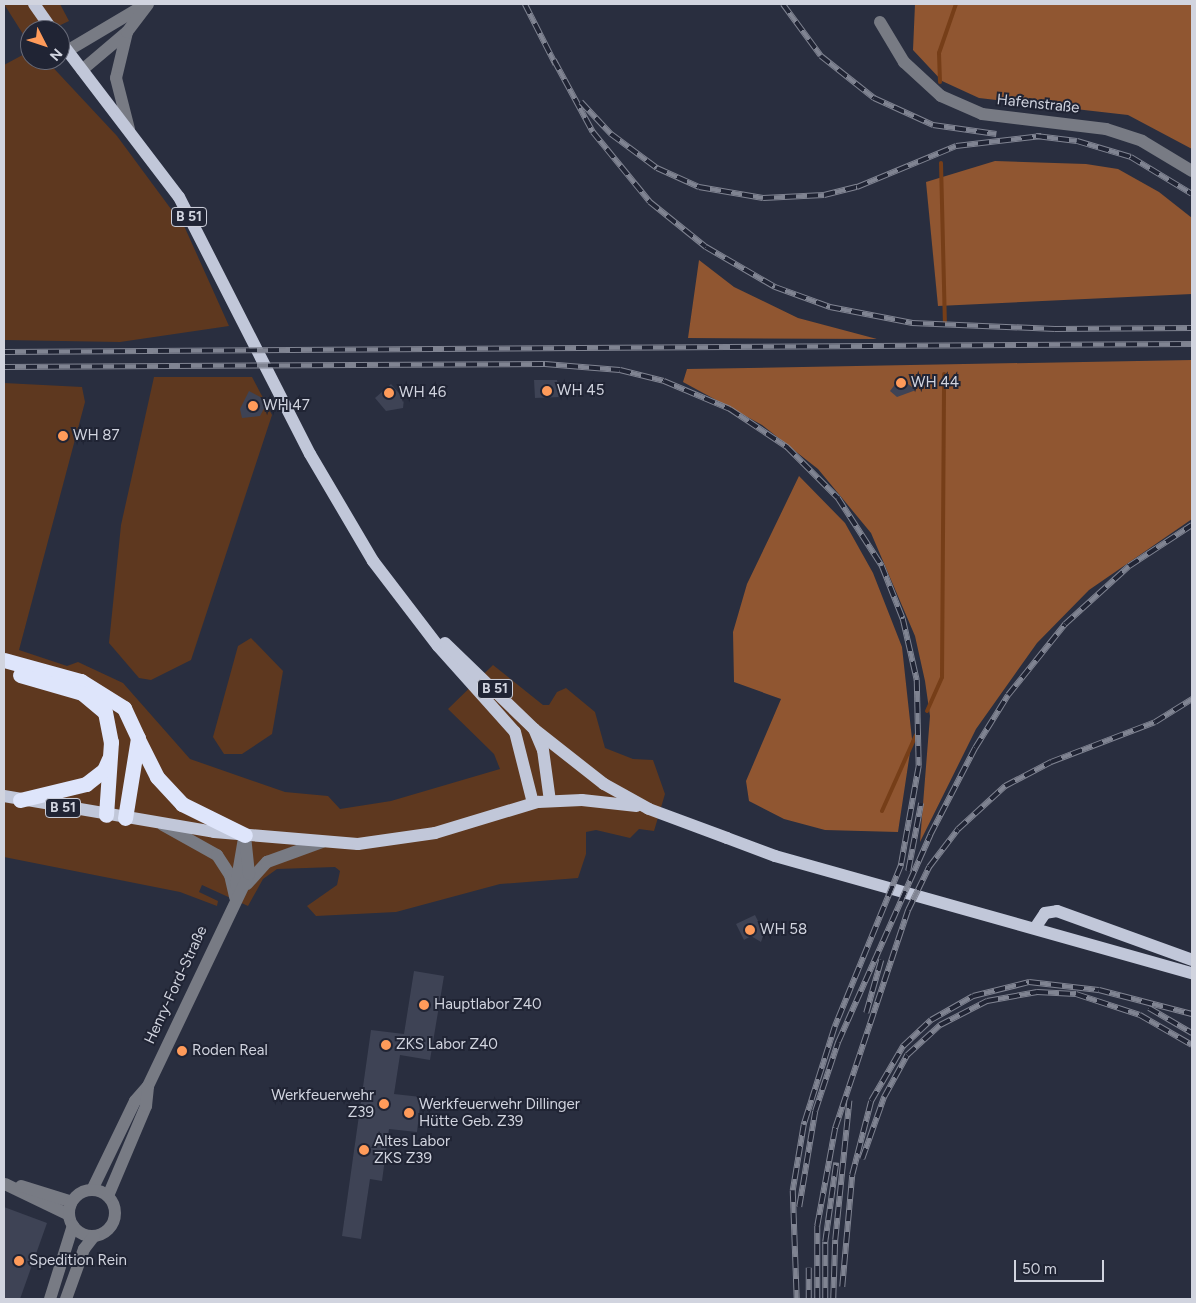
<!DOCTYPE html>
<meta charset="utf-8">
<style>
body{margin:0}
#map{position:relative;width:1196px;height:1303px;overflow:hidden;background:#292e3f;font-family:Figtree,sans-serif}
div>[style]{position:absolute}
.green>*{inset:0;background:#5e381f}
.forest>*{inset:0;background:#905631}
.stream>*{height:4px;margin:-2px;padding:0 2px;transform-origin:2px;border-radius:2px;background:#763e18}
.building>*{inset:0;background:#3e4355}
.minor>*{height:12px;margin:-6px;padding:0 6px;transform-origin:6px;border-radius:6px;background:#787b84}
.minor>.ring{margin:-6px;padding:0;box-sizing:content-box;background:none;border:12px solid #787b84;border-radius:50%}
.major>*{height:12px;margin:-6px;padding:0 6px;transform-origin:6px;border-radius:6px;background:#c1c7d9}
.highway>*{height:15px;margin:-7.5px;padding:0 7.5px;transform-origin:7.5px;border-radius:7.5px;background:#dee5fb}
.rail>*{height:5.5px;margin-top:-2.75px;transform-origin:0;background:repeating-linear-gradient(90deg,#202434 0 11px,#808492 0 22px);box-sizing:border-box;border-block:1px solid #808492}
.dots>*{width:14px;height:14px;translate:-50% -50%;box-sizing:border-box;border:2px solid #202434;border-radius:50%}
span{translate:-50% -50%;white-space:nowrap;text-align:center;line-height:1.15;-webkit-text-stroke:4px #202434;paint-order:stroke}
.shield-label span{padding:1px 4px;background:#202434;border:1px solid;border-radius:4px;-webkit-text-stroke-width:0}
.shield-label{font-size:14px;color:#d1d4df;font-weight:700}
.street-label{font-size:15px;color:#d1d4df}
.poi-label{font-size:15px;color:#d1d4df}
.left{translate:0 -50%;text-align:left}
.right{translate:-100% -50%;text-align:right}
.frame{position:absolute;inset:0;border:5px solid #d1d4df;pointer-events:none}
.north{position:absolute;left:20px;top:20px;width:50px;height:50px;box-sizing:border-box;background:#202434;border:1px solid #676a78;border-radius:50%;rotate:131deg;font-size:14px;font-weight:700;line-height:20px;text-align:center;color:#d1d4df}
.north::after{content:'';display:block;margin:auto;width:18px;height:22px;background:#ff9b5a;clip-path:polygon(50% 0,100% 100%,50% 72%,0 100%)}
.scale{position:absolute;left:1014px;top:1260px;width:90px;height:22px;box-sizing:border-box;border:2px solid #d1d4df;border-top:0;padding-left:6px;font-size:15px;line-height:18px;white-space:nowrap;color:#d1d4df;-webkit-text-stroke:4px #202434;paint-order:stroke}
</style>
<div id="map">
<div class="green">
<div style="clip-path:polygon(4px 4px,60px 4px,69px 21px,50px 30px,30px 30px,28px 42px)"></div>
<div style="clip-path:polygon(30px 51px,30px 60px,46px 60px,117px 136px,185px 228px,229px 326px,120px 342px,4px 340px,4px 65px)"></div>
<div style="clip-path:polygon(154px 377px,252px 377px,272px 415px,191px 660px,151px 680px,139px 678px,109px 643px,121px 525px)"></div>
<div style="clip-path:polygon(4px 383px,82px 387px,85px 402px,19px 650px,67px 666px,78px 662px,123px 683px,190px 759px,285px 792px,328px 796px,340px 809px,391px 801px,500px 769px,494px 754px,448px 709px,493px 665px,543px 705px,549px 705px,557px 692px,566px 688px,595px 712px,605px 748px,633px 759px,653px 760px,665px 794px,654px 831px,639px 829px,630px 838px,596px 830px,586px 832px,586px 854px,578px 878px,500px 884px,396px 912px,316px 916px,307px 906px,337px 885px,340px 871px,335px 867px,277px 869px,263px 879px,248px 906px,202px 885px,199px 892px,218px 901px,217px 906px,180px 892px,4px 857px)"></div>
<div style="clip-path:polygon(251px 638px,283px 671px,272px 734px,242px 754px,224px 754px,213px 737px,238px 646px)"></div>
</div>
<div class="forest">
<div style="clip-path:polygon(915px 4px,1192px 4px,1192px 149px,1128px 115px,979px 98px,942px 81px,913px 50px)"></div>
<div style="clip-path:polygon(995px 161px,1086px 164px,1118px 169px,1159px 192px,1192px 218px,1192px 294px,938px 306px,926px 182px)"></div>
<div style="clip-path:polygon(699px 260px,734px 287px,798px 318px,877px 339px,688px 338px)"></div>
<div style="clip-path:polygon(1192px 360px,1192px 519px,1089px 590px,1037px 643px,976px 729px,920px 842px,930px 716px,925px 681px,915px 636px,871px 533px,818px 469px,762px 425px,683px 382px,687px 369px)"></div>
<div style="clip-path:polygon(799px 476px,845px 523px,873px 573px,902px 647px,912px 739px,898px 832px,825px 830px,784px 819px,749px 801px,746px 781px,781px 699px,734px 682px,733px 632px,747px 584px)"></div>
</div>
<div class="stream">
<div style="left:940px;top:82px;width:29px;rotate:-92deg"></div>
<div style="left:939px;top:53px;width:52px;rotate:-70.9deg"></div>
<div style="left:941px;top:163px;width:159px;rotate:88.6deg"></div>
<div style="left:927px;top:711px;width:37px;rotate:-66deg"></div>
<div style="left:942px;top:677px;width:303px;rotate:-89.6deg"></div>
<div style="left:882px;top:811px;width:83px;rotate:-65.9deg"></div>
</div>
<div class="building">
<div style="clip-path:polygon(900px 378px,916px 390px,897px 397px,890px 391px)"></div>
<div style="clip-path:polygon(534px 380px,557px 380px,560px 397px,535px 398px)"></div>
<div style="clip-path:polygon(391px 384px,404px 399px,403px 408px,386px 411px,375px 398px)"></div>
<div style="clip-path:polygon(249px 391px,268px 401px,260px 416px,242px 418px,240px 409px)"></div>
<div style="clip-path:polygon(755px 915px,764px 933px,761px 942px,751px 936px,744px 940px,736px 924px)"></div>
<div style="clip-path:polygon(414px 971px,444px 976px,430px 1060px,400px 1055px,394px 1094px,421px 1097px,417px 1132px,389px 1129px,382px 1181px,370px 1179px,361px 1239px,342px 1236px,371px 1030px,404px 1034px)"></div>
<div style="clip-path:polygon(4px 1207px,47px 1223px,20px 1299px,4px 1299px)"></div>
</div>
<div class="minor">
<div style="left:880px;top:22px;width:47px;rotate:59deg"></div>
<div style="left:904px;top:62px;width:50px;rotate:42.6deg"></div>
<div style="left:941px;top:96px;width:45px;rotate:23.7deg"></div>
<div style="left:982px;top:114px;width:125px;rotate:6.9deg"></div>
<div style="left:1106px;top:129px;width:38px;rotate:18deg"></div>
<div style="left:1142px;top:141px;width:58px;rotate:31deg"></div>
<div style="left:127px;top:32px;width:47px;rotate:103.4deg"></div>
<div style="left:116px;top:78px;width:53px;rotate:75.7deg"></div>
<div style="left:67px;top:51px;width:92px;rotate:-30.7deg"></div>
<div style="left:82px;top:70px;width:59px;rotate:-40.2deg"></div>
<div style="left:127px;top:32px;width:35px;rotate:-53deg"></div>
<div style="left:163px;top:825px;width:62px;rotate:29.1deg"></div>
<div style="left:217px;top:855px;width:24px;rotate:57deg"></div>
<div style="left:230px;top:875px;width:23px;rotate:77deg"></div>
<div style="left:247px;top:884px;width:30px;rotate:-48deg"></div>
<div style="left:267px;top:862px;width:59px;rotate:-20deg"></div>
<div style="left:236px;top:885px;width:48px;rotate:-80.3deg"></div>
<div style="left:5px;top:1184px;width:71px;rotate:25.8deg"></div>
<div style="left:21px;top:1186px;width:53px;rotate:17.4deg"></div>
<div style="left:92px;top:1190px;width:99px;rotate:-64.2deg"></div>
<div style="left:135px;top:1101px;width:20px;rotate:-49deg"></div>
<div style="left:148px;top:1086px;width:235px;rotate:-64.5deg"></div>
<div style="left:249px;top:874px;width:39px;rotate:-96deg"></div>
<div class="ring" style="left:69px;top:1190px;width:34px;height:34px"></div>
<div style="left:108px;top:1196px;width:98px;rotate:-67.1deg"></div>
<div style="left:146px;top:1106px;width:20px;rotate:-84deg"></div>
<div style="left:50px;top:1299px;width:77px;rotate:-72.7deg"></div>
<div style="left:66px;top:1299px;width:53px;rotate:-70.2deg"></div>
<div style="left:84px;top:1249px;width:16px;rotate:-52deg"></div>
</div>
<div class="major">
<div style="left:34px;top:4px;width:32px;rotate:55deg"></div>
<div style="left:60px;top:41px;width:196px;rotate:52.7deg"></div>
<div style="left:179px;top:197px;width:288px;rotate:63deg"></div>
<div style="left:310px;top:454px;width:124px;rotate:59.5deg"></div>
<div style="left:373px;top:561px;width:107px;rotate:52.6deg"></div>
<div style="left:438px;top:646px;width:115px;rotate:48.2deg"></div>
<div style="left:515px;top:732px;width:73px;rotate:75.8deg"></div>
<div style="left:445px;top:643px;width:124px;rotate:44deg"></div>
<div style="left:534px;top:729px;width:23px;rotate:67deg"></div>
<div style="left:543px;top:750px;width:51px;rotate:82.2deg"></div>
<div style="left:534px;top:729px;width:89px;rotate:38.2deg"></div>
<div style="left:604px;top:784px;width:51px;rotate:29.1deg"></div>
<div style="left:649px;top:809px;width:83px;rotate:20.4deg"></div>
<div style="left:727px;top:838px;width:51px;rotate:20.6deg"></div>
<div style="left:775px;top:856px;width:433px;rotate:15.7deg"></div>
<div style="left:4px;top:796px;width:213px;rotate:9.7deg"></div>
<div style="left:214px;top:832px;width:144px;rotate:4.8deg"></div>
<div style="left:358px;top:844px;width:78px;rotate:-8.1deg"></div>
<div style="left:435px;top:833px;width:108px;rotate:-16.8deg"></div>
<div style="left:538px;top:802px;width:44px;rotate:-2.6deg"></div>
<div style="left:582px;top:800px;width:55px;rotate:6.2deg"></div>
<div style="left:1035px;top:928px;width:18px;rotate:-56deg"></div>
<div style="left:1045px;top:913px;width:12px;rotate:-9deg"></div>
<div style="left:1057px;top:911px;width:144px;rotate:19.9deg"></div>
</div>
<div class="highway">
<div style="left:4px;top:660px;width:80px;rotate:15.3deg"></div>
<div style="left:81px;top:681px;width:51px;rotate:32.1deg"></div>
<div style="left:124px;top:708px;width:33px;rotate:65deg"></div>
<div style="left:138px;top:738px;width:81px;rotate:99.2deg"></div>
<div style="left:20px;top:675px;width:65px;rotate:16.2deg"></div>
<div style="left:82px;top:693px;width:30px;rotate:40deg"></div>
<div style="left:105px;top:712px;width:31px;rotate:79deg"></div>
<div style="left:111px;top:742px;width:73px;rotate:93.9deg"></div>
<div style="left:139px;top:741px;width:40px;rotate:63.4deg"></div>
<div style="left:157px;top:777px;width:37px;rotate:47deg"></div>
<div style="left:182px;top:804px;width:70px;rotate:26.2deg"></div>
<div style="left:20px;top:800px;width:68px;rotate:-13.6deg"></div>
<div style="left:86px;top:784px;width:23px;rotate:-38deg"></div>
<div style="left:104px;top:770px;width:12px;rotate:-66deg"></div>
</div>
<div class="rail">
<div style="left:525px;top:4px;width:68px;rotate:63.1deg"></div>
<div style="left:783px;top:4px;width:64px;rotate:53.8deg"></div>
<div style="left:821px;top:56px;width:68px;rotate:38.4deg"></div>
<div style="left:874px;top:98px;width:65px;rotate:24.6deg"></div>
<div style="left:933px;top:125px;width:64px;rotate:8.1deg"></div>
<div style="left:554px;top:60px;width:82px;rotate:61.6deg"></div>
<div style="left:593px;top:132px;width:90px;rotate:50.8deg"></div>
<div style="left:650px;top:202px;width:72px;rotate:38.8deg"></div>
<div style="left:706px;top:247px;width:80px;rotate:30.1deg"></div>
<div style="left:775px;top:287px;width:59px;rotate:20deg"></div>
<div style="left:830px;top:307px;width:84px;rotate:11deg"></div>
<div style="left:912px;top:323px;width:143px;rotate:2.4deg"></div>
<div style="left:1055px;top:329px;width:137px;rotate:-0.4deg"></div>
<div style="left:581px;top:102px;width:44px;rotate:46.8deg"></div>
<div style="left:611px;top:134px;width:57px;rotate:36.5deg"></div>
<div style="left:657px;top:168px;width:46px;rotate:24.3deg"></div>
<div style="left:699px;top:187px;width:65px;rotate:9.8deg"></div>
<div style="left:763px;top:198px;width:61px;rotate:-2.8deg"></div>
<div style="left:824px;top:195px;width:34px;rotate:-14deg"></div>
<div style="left:857px;top:187px;width:107px;rotate:-22.5deg"></div>
<div style="left:956px;top:146px;width:86px;rotate:-6.7deg"></div>
<div style="left:1036px;top:136px;width:41px;rotate:7deg"></div>
<div style="left:1077px;top:141px;width:56px;rotate:16.5deg"></div>
<div style="left:1131px;top:157px;width:71px;rotate:31.2deg"></div>
<div style="left:4px;top:352px;width:1188px;rotate:-0.39deg"></div>
<div style="left:4px;top:367px;width:541px;rotate:-0.32deg"></div>
<div style="left:545px;top:364px;width:75px;rotate:4.6deg"></div>
<div style="left:620px;top:370px;width:45px;rotate:14deg"></div>
<div style="left:664px;top:381px;width:72px;rotate:23deg"></div>
<div style="left:730px;top:409px;width:69px;rotate:33.7deg"></div>
<div style="left:787px;top:447px;width:72px;rotate:45deg"></div>
<div style="left:838px;top:498px;width:81px;rotate:57.1deg"></div>
<div style="left:882px;top:566px;width:57px;rotate:68.4deg"></div>
<div style="left:903px;top:619px;width:63px;rotate:77.1deg"></div>
<div style="left:917px;top:680px;width:86px;rotate:88.7deg"></div>
<div style="left:919px;top:766px;width:102px;rotate:100.2deg"></div>
<div style="left:901px;top:866px;width:174px;rotate:112.3deg"></div>
<div style="left:835px;top:1027px;width:103px;rotate:107.6deg"></div>
<div style="left:804px;top:1125px;width:67px;rotate:99.5deg"></div>
<div style="left:793px;top:1191px;width:108px;rotate:87.9deg"></div>
<div style="left:908px;top:871px;width:69px;rotate:-79.2deg"></div>
<div style="left:1149px;top:1008px;width:50px;rotate:30.2deg"></div>
<div style="left:866px;top:1013px;width:55px;rotate:-74.2deg"></div>
<div style="left:862px;top:1159px;width:66px;rotate:-70.5deg"></div>
<div style="left:884px;top:1097px;width:48px;rotate:-61.3deg"></div>
<div style="left:907px;top:1055px;width:45px;rotate:-42.3deg"></div>
<div style="left:940px;top:1025px;width:53px;rotate:-27.1deg"></div>
<div style="left:987px;top:1001px;width:51px;rotate:-10.2deg"></div>
<div style="left:1037px;top:992px;width:39px;rotate:3deg"></div>
<div style="left:1076px;top:994px;width:67px;rotate:18.2deg"></div>
<div style="left:1140px;top:1015px;width:60px;rotate:30deg"></div>
<div style="left:799px;top:1207px;width:97px;rotate:-80.5deg"></div>
<div style="left:815px;top:1111px;width:73px;rotate:-71.6deg"></div>
<div style="left:838px;top:1042px;width:227px;rotate:-66deg"></div>
<div style="left:930px;top:835px;width:98px;rotate:-62.7deg"></div>
<div style="left:975px;top:748px;width:62px;rotate:-58.1deg"></div>
<div style="left:1008px;top:695px;width:91px;rotate:-51.2deg"></div>
<div style="left:1065px;top:624px;width:86px;rotate:-42.2deg"></div>
<div style="left:1129px;top:566px;width:75px;rotate:-33.1deg"></div>
<div style="left:809px;top:1268px;width:31px;rotate:90deg"></div>
<div style="left:842px;top:1287px;width:112px;rotate:-84.9deg"></div>
<div style="left:852px;top:1175px;width:76px;rotate:-75.6deg"></div>
<div style="left:871px;top:1101px;width:64px;rotate:-59.8deg"></div>
<div style="left:903px;top:1046px;width:38px;rotate:-43deg"></div>
<div style="left:931px;top:1020px;width:48px;rotate:-29.7deg"></div>
<div style="left:973px;top:996px;width:58px;rotate:-14deg"></div>
<div style="left:1029px;top:982px;width:70px;rotate:6.5deg"></div>
<div style="left:1099px;top:990px;width:96px;rotate:14.5deg"></div>
<div style="left:817px;top:1299px;width:73px;rotate:-90deg"></div>
<div style="left:817px;top:1226px;width:100px;rotate:-79.6deg"></div>
<div style="left:835px;top:1128px;width:230px;rotate:-71.5deg"></div>
<div style="left:908px;top:910px;width:48px;rotate:-64deg"></div>
<div style="left:929px;top:867px;width:48px;rotate:-52.7deg"></div>
<div style="left:958px;top:829px;width:64px;rotate:-42.5deg"></div>
<div style="left:1005px;top:786px;width:52px;rotate:-27.6deg"></div>
<div style="left:1051px;top:762px;width:111px;rotate:-21deg"></div>
<div style="left:1155px;top:722px;width:44px;rotate:-31.9deg"></div>
<div style="left:825px;top:1299px;width:57px;rotate:-90deg"></div>
<div style="left:825px;top:1242px;width:80px;rotate:-82.1deg"></div>
<div style="left:833px;top:1299px;width:59px;rotate:-88.1deg"></div>
<div style="left:835px;top:1240px;width:140px;rotate:-84.2deg"></div>
</div>
<div class="dots">
<div style="left:901px;top:383px;background:#ff9b5a"></div>
<div style="left:547px;top:391px;background:#ff9b5a"></div>
<div style="left:389px;top:393px;background:#ff9b5a"></div>
<div style="left:253px;top:406px;background:#ff9b5a"></div>
<div style="left:63px;top:436px;background:#ff9b5a"></div>
<div style="left:750px;top:930px;background:#ff9b5a"></div>
<div style="left:424px;top:1005px;background:#ff9b5a"></div>
<div style="left:386px;top:1045px;background:#ff9b5a"></div>
<div style="left:182px;top:1051px;background:#ff9b5a"></div>
<div style="left:384px;top:1104px;background:#ff9b5a"></div>
<div style="left:409px;top:1113px;background:#ff9b5a"></div>
<div style="left:364px;top:1150px;background:#ff9b5a"></div>
<div style="left:19px;top:1261px;background:#ff9b5a"></div>
</div>
<div class="shield-label">
<span style="left:189px;top:217px">B 51</span>
<span style="left:495px;top:689px">B 51</span>
<span style="left:63px;top:808px">B 51</span>
</div>
<div class="street-label">
<span style="left:1038px;top:104px;rotate:6deg">Hafenstraße</span>
<span style="left:176px;top:985px;rotate:-65deg">Henry-Ford-Straße</span>
</div>
<div class="poi-label">
<span class="left" style="left:911px;top:383px">WH 44</span>
<span class="left" style="left:557px;top:391px">WH 45</span>
<span class="left" style="left:399px;top:393px">WH 46</span>
<span class="left" style="left:263px;top:406px">WH 47</span>
<span class="left" style="left:73px;top:436px">WH 87</span>
<span class="left" style="left:760px;top:930px">WH 58</span>
<span class="left" style="left:434px;top:1005px">Hauptlabor Z40</span>
<span class="left" style="left:396px;top:1045px">ZKS Labor Z40</span>
<span class="left" style="left:192px;top:1051px">Roden Real</span>
<span class="right" style="left:374px;top:1104px">Werkfeuerwehr<br>Z39</span>
<span class="left" style="left:419px;top:1113px">Werkfeuerwehr Dillinger<br>Hütte Geb. Z39</span>
<span class="left" style="left:374px;top:1150px">Altes Labor<br>ZKS Z39</span>
<span class="left" style="left:29px;top:1261px">Spedition Rein</span>
</div>
<div class="frame"></div>
<div class="north">N</div>
<div class="scale">50 m</div>
</div>
